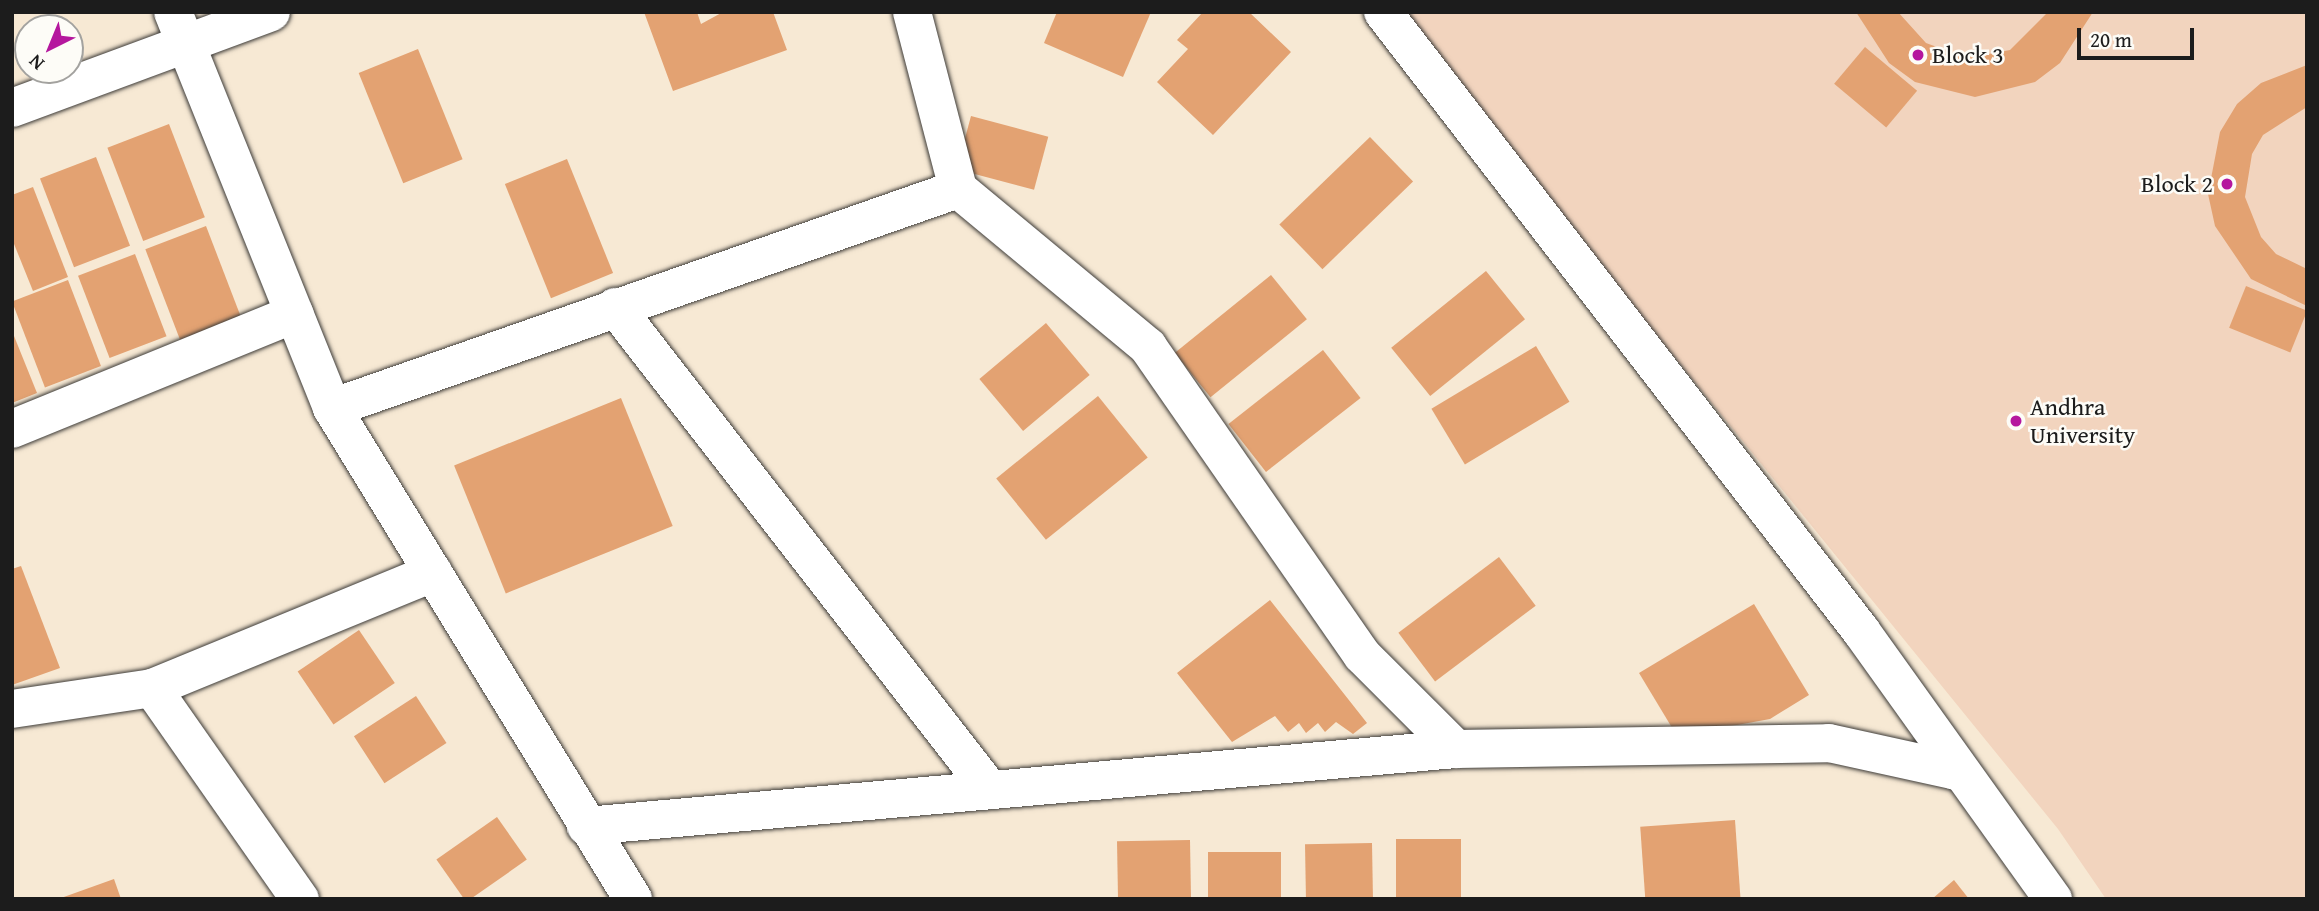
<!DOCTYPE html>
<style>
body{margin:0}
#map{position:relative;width:2319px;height:911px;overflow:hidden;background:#f7e9d4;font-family:"Gentium Book Plus",serif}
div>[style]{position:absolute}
.built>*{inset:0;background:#f2d4be}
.building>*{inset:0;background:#e3a272;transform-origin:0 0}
.roads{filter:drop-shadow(0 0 2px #3d3b38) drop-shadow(0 0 2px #3d3b38)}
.minor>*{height:38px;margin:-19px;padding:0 19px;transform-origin:19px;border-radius:19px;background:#fff}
.dots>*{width:19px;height:19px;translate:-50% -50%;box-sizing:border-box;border:4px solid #fdfcf7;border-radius:50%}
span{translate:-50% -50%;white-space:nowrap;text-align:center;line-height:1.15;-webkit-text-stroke:5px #fdfcf7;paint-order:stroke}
.poi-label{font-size:24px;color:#1c1c1c}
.left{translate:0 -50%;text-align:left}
.right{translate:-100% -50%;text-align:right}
.frame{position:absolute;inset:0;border:14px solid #1c1c1c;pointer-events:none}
.north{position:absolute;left:14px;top:14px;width:70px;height:70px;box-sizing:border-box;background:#fdfcf7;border:2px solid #a3a29f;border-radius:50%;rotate:223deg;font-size:19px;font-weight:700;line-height:28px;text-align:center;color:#1c1c1c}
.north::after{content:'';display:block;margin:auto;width:24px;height:32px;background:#b5179e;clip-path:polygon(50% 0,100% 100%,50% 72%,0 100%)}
.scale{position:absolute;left:2077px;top:28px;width:117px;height:32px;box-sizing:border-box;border:4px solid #1c1c1c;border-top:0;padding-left:9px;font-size:21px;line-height:24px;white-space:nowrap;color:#1c1c1c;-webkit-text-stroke:5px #fdfcf7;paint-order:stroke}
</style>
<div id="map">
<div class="built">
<div style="clip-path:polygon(1394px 12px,2307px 12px,2307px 899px,2106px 899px,2058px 829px)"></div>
</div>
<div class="building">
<div style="clip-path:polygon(644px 12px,697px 12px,701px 24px,723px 12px,773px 12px,787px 50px,673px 91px)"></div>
<div style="clip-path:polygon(1057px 12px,1151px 12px,1123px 77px,1044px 43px)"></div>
<div style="clip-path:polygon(1203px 12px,1249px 12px,1291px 52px,1213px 135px,1157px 82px,1188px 49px,1177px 40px)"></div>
<div style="clip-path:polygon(1856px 12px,1898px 12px,1926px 43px,1967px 58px,2010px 50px,2048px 12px,2093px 12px,2060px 63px,2035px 82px,1975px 97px,1915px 82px,1889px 63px)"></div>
<div style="left:1865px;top:47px;width:68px;height:48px;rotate:40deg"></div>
<div style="left:418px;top:49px;width:119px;height:64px;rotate:68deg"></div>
<div style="clip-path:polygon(2307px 65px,2307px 107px,2263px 135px,2252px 154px,2245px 197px,2261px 237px,2276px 254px,2307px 269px,2307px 306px,2251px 279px,2215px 226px,2208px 194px,2220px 132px,2237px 104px,2261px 83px)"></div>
<div style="left:971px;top:116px;width:80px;height:55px;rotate:15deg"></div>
<div style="left:169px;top:124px;width:100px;height:66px;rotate:69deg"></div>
<div style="left:1370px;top:137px;width:62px;height:126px;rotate:46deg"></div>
<div style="left:96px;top:157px;width:95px;height:60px;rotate:69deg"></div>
<div style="left:567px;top:159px;width:123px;height:67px;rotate:68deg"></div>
<div style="clip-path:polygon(33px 187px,68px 277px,33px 291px,12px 239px,12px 195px)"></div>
<div style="left:206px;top:226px;width:98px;height:65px;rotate:69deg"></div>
<div style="left:135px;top:254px;width:88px;height:61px;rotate:69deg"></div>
<div style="left:1486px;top:271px;width:62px;height:122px;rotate:51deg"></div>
<div style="left:1271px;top:275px;width:57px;height:124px;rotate:51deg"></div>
<div style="left:68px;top:280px;width:92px;height:60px;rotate:69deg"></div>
<div style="left:2246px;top:286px;width:66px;height:45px;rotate:22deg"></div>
<div style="left:1046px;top:323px;width:68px;height:87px;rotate:50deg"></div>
<div style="clip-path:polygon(12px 331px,37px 393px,12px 403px)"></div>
<div style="left:1536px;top:346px;width:65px;height:122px;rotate:59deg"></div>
<div style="left:1323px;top:350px;width:61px;height:120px;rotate:52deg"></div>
<div style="left:1098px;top:396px;width:79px;height:131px;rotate:51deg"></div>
<div style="left:621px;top:398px;width:138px;height:180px;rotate:68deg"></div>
<div style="left:1499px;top:557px;width:61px;height:126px;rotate:53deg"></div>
<div style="clip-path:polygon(21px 566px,60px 668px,12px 685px,12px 569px)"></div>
<div style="clip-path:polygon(1270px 600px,1367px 723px,1353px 734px,1336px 722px,1325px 732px,1318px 723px,1306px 733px,1299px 723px,1288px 732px,1275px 716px,1232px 742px,1177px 673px)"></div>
<div style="clip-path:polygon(1754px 604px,1809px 695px,1770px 719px,1677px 736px,1639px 673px)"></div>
<div style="left:359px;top:630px;width:64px;height:74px;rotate:56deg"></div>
<div style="left:416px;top:696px;width:56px;height:74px;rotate:57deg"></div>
<div style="left:497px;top:817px;width:52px;height:74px;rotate:55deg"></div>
<div style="left:1735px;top:820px;width:79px;height:95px;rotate:86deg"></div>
<div style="left:1396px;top:839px;width:65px;height:60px"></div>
<div style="left:1190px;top:840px;width:59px;height:73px;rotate:89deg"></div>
<div style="left:1372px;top:843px;width:56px;height:67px;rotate:89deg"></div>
<div style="left:1208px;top:852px;width:73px;height:47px"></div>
<div style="clip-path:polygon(114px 879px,121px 899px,61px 899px,61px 898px)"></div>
<div style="clip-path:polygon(1954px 880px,1969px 899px,1932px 899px)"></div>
</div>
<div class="roads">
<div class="minor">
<div style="left:173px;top:12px;width:427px;rotate:68.1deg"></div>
<div style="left:332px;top:408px;width:576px;rotate:58.49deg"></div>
<div style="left:912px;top:12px;width:183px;rotate:75.4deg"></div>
<div style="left:958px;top:189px;width:247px;rotate:39.7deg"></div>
<div style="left:1148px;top:347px;width:375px;rotate:55.2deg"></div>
<div style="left:1362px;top:655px;width:133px;rotate:45deg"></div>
<div style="left:1456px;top:749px;width:373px;rotate:-0.9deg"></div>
<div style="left:1829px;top:743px;width:130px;rotate:12.4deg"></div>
<div style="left:1383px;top:12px;width:782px;rotate:52.32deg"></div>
<div style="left:1861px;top:631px;width:330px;rotate:54.4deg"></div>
<div style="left:12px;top:108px;width:276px;rotate:-20.3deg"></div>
<div style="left:615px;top:307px;width:611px;rotate:52.17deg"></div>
<div style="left:332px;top:408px;width:663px;rotate:-19.28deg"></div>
<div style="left:12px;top:429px;width:305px;rotate:-22.2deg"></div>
<div style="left:152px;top:688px;width:304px;rotate:-22.3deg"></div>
<div style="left:12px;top:709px;width:142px;rotate:-8.5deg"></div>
<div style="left:152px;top:688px;width:258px;rotate:55deg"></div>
<div style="left:586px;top:826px;width:873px;rotate:-5.06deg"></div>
</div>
</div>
<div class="dots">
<div style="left:1918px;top:55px;background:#b5179e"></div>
<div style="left:2227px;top:184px;background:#b5179e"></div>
<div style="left:2016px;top:421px;background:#b5179e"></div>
</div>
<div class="poi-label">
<span class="left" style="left:1932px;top:55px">Block 3</span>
<span class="right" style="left:2213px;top:184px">Block 2</span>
<span class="left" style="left:2030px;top:421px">Andhra<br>University</span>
</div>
<div class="frame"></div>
<div class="north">N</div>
<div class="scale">20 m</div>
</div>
